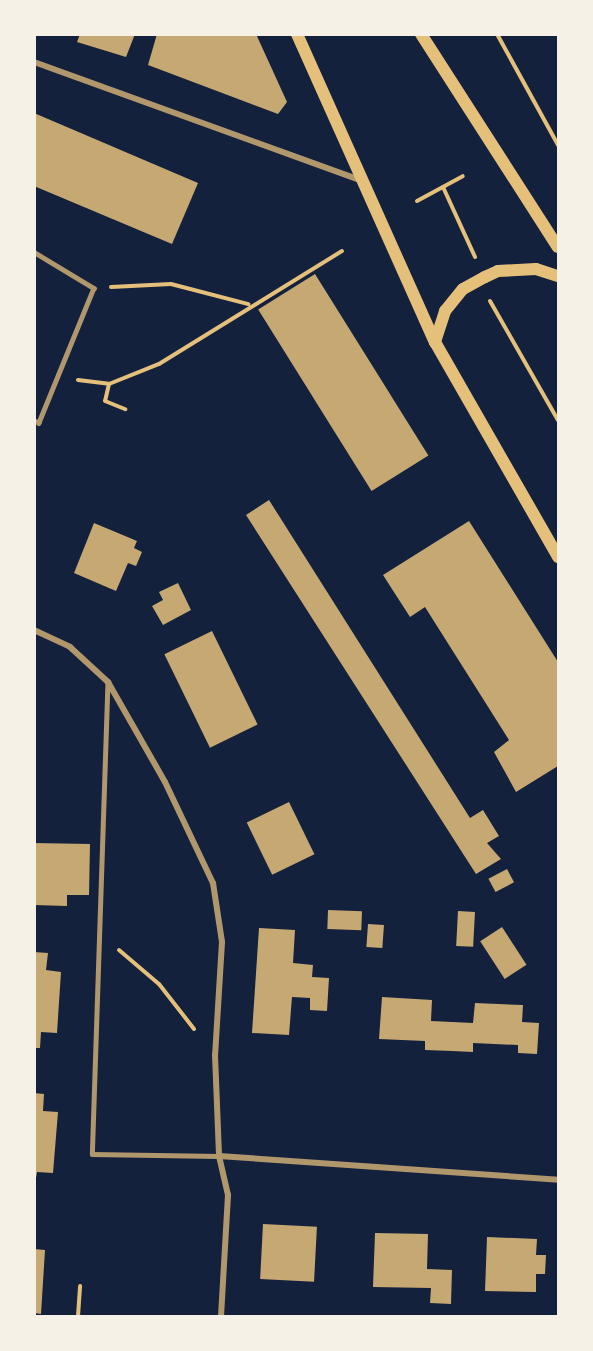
<!DOCTYPE html>
<style>
body{margin:0}
#map{position:relative;width:593px;height:1351px;overflow:hidden;background:#14213d;font-family:"Noto Sans",sans-serif}
div>[style]{position:absolute}
.building>*{inset:0;background:#c6a872;transform-origin:0 0}
.path>*{height:4px;margin:-2px;padding:0 2px;transform-origin:2px;border-radius:2px;background:#e5c07b}
.service>*{height:4.5px;margin:-2.25px;padding:0 2.25px;transform-origin:2.25px;border-radius:2.25px;background:#b1986c}
.minor>*{height:6px;margin:-3px;padding:0 3px;transform-origin:3px;border-radius:3px;background:#b1986c}
.secondary>*{height:12px;margin:-6px;padding:0 6px;transform-origin:6px;border-radius:6px;background:#e5c07b}
span{translate:-50% -50%;white-space:nowrap;text-align:center;line-height:1.15;-webkit-text-stroke:4.5px #f6f1e7;paint-order:stroke}
.frame{position:absolute;inset:0;border:36px solid #f6f1e7;pointer-events:none}
</style>
<div id="map">
<div class="building">
<div style="clip-path:polygon(80px 34px,135px 34px,126px 57px,77px 42px)"></div>
<div style="clip-path:polygon(157px 34px,256px 34px,287px 102px,278px 114px,148px 65px)"></div>
<div style="clip-path:polygon(34px 113px,198px 183px,172px 244px,34px 186px)"></div>
<div style="left:315px;top:274px;width:214px;height:67px;rotate:58deg"></div>
<div style="clip-path:polygon(269px 500px,470px 818px,483px 810px,499px 836px,487px 843px,501px 859px,476px 874px,246px 515px)"></div>
<div style="clip-path:polygon(469px 521px,558px 662px,558px 766px,516px 792px,494px 752px,509px 740px,425px 607px,410px 617px,383px 575px)"></div>
<div style="clip-path:polygon(94px 523px,137px 541px,134px 548px,142px 552px,136px 566px,128px 563px,116px 591px,74px 573px)"></div>
<div style="clip-path:polygon(178px 583px,191px 610px,163px 625px,152px 606px,163px 600px,159px 592px)"></div>
<div style="left:212px;top:631px;width:104px;height:53px;rotate:64deg"></div>
<div style="left:289px;top:802px;width:58px;height:47px;rotate:64deg"></div>
<div style="clip-path:polygon(34px 843px,90px 844px,89px 895px,67px 895px,67px 906px,34px 905px)"></div>
<div style="left:507px;top:869px;width:15px;height:21px;rotate:62deg"></div>
<div style="left:328px;top:910px;width:34px;height:19px;rotate:2deg"></div>
<div style="left:458px;top:911px;width:17px;height:35px;rotate:3deg"></div>
<div style="left:368px;top:924px;width:16px;height:23px;rotate:4deg"></div>
<div style="left:502px;top:927px;width:45px;height:26px;rotate:57deg"></div>
<div style="clip-path:polygon(259px 928px,295px 930px,293px 963px,313px 965px,312px 977px,329px 978px,327px 1011px,310px 1010px,310px 998px,292px 997px,289px 1035px,252px 1033px)"></div>
<div style="clip-path:polygon(34px 952px,48px 953px,46px 970px,61px 972px,57px 1033px,41px 1032px,40px 1048px,34px 1048px)"></div>
<div style="clip-path:polygon(382px 997px,432px 1000px,431px 1021px,473px 1023px,475px 1003px,523px 1005px,522px 1022px,539px 1023px,537px 1054px,518px 1053px,518px 1045px,473px 1043px,473px 1052px,452px 1051px,425px 1050px,425px 1041px,379px 1039px)"></div>
<div style="clip-path:polygon(34px 1093px,44px 1094px,43px 1111px,58px 1112px,53px 1173px,37px 1172px,36px 1178px)"></div>
<div style="left:263px;top:1224px;width:54px;height:55px;rotate:3deg"></div>
<div style="clip-path:polygon(375px 1233px,428px 1234px,427px 1269px,452px 1270px,451px 1304px,430px 1303px,431px 1288px,373px 1287px)"></div>
<div style="clip-path:polygon(487px 1237px,537px 1239px,536px 1255px,546px 1255px,545px 1274px,536px 1274px,536px 1292px,485px 1291px)"></div>
<div style="clip-path:polygon(34px 1249px,45px 1250px,41px 1314px,34px 1313px)"></div>
</div>
<div class="path">
<div style="left:497px;top:34px;width:127px;rotate:61.2deg"></div>
<div style="left:443px;top:187px;width:77px;rotate:65.4deg"></div>
<div style="left:417px;top:201px;width:52px;rotate:-28.5deg"></div>
<div style="left:111px;top:287px;width:60px;rotate:-2.9deg"></div>
<div style="left:171px;top:284px;width:80px;rotate:14.6deg"></div>
<div style="left:490px;top:301px;width:137px;rotate:60.3deg"></div>
<div style="left:78px;top:380px;width:31px;rotate:7deg"></div>
<div style="left:109px;top:384px;width:54px;rotate:-21.8deg"></div>
<div style="left:159px;top:364px;width:215px;rotate:-31.7deg"></div>
<div style="left:109px;top:384px;width:17px;rotate:103deg"></div>
<div style="left:105px;top:401px;width:22px;rotate:22deg"></div>
<div style="left:119px;top:950px;width:52px;rotate:40.4deg"></div>
<div style="left:159px;top:984px;width:57px;rotate:52.1deg"></div>
<div style="left:78px;top:1316px;width:30px;rotate:-86deg"></div>
</div>
<div class="service">
<div style="left:34px;top:252px;width:70px;rotate:31deg"></div>
<div style="left:94px;top:288px;width:146px;rotate:112.2deg"></div>
<div style="left:39px;top:423px;width:5px;rotate:-158deg"></div>
<div style="left:108px;top:682px;width:472px;rotate:91.9deg"></div>
<div style="left:92px;top:1154px;width:127px;rotate:0.9deg"></div>
</div>
<div class="minor">
<div style="left:34px;top:62px;width:347px;rotate:19.9deg"></div>
<div style="left:34px;top:630px;width:40px;rotate:25deg"></div>
<div style="left:70px;top:647px;width:52px;rotate:42.6deg"></div>
<div style="left:108px;top:682px;width:115px;rotate:60.3deg"></div>
<div style="left:165px;top:782px;width:112px;rotate:64.6deg"></div>
<div style="left:213px;top:883px;width:60px;rotate:81.3deg"></div>
<div style="left:222px;top:942px;width:113px;rotate:93.5deg"></div>
<div style="left:215px;top:1055px;width:101px;rotate:87.7deg"></div>
<div style="left:219px;top:1156px;width:40px;rotate:77deg"></div>
<div style="left:228px;top:1195px;width:121px;rotate:93.3deg"></div>
<div style="left:219px;top:1156px;width:340px;rotate:4deg"></div>
</div>
<div class="secondary">
<div style="left:297px;top:34px;width:338px;rotate:65.9deg"></div>
<div style="left:435px;top:342px;width:248px;rotate:60.2deg"></div>
<div style="left:421px;top:34px;width:253px;rotate:57.3deg"></div>
<div style="left:435px;top:342px;width:33px;rotate:-72deg"></div>
<div style="left:445px;top:311px;width:28px;rotate:-51deg"></div>
<div style="left:463px;top:289px;width:25px;rotate:-29deg"></div>
<div style="left:485px;top:277px;width:14px;rotate:-25deg"></div>
<div style="left:498px;top:271px;width:38px;rotate:-3deg"></div>
<div style="left:536px;top:269px;width:23px;rotate:18deg"></div>
</div>
<div class="frame"></div>
</div>
